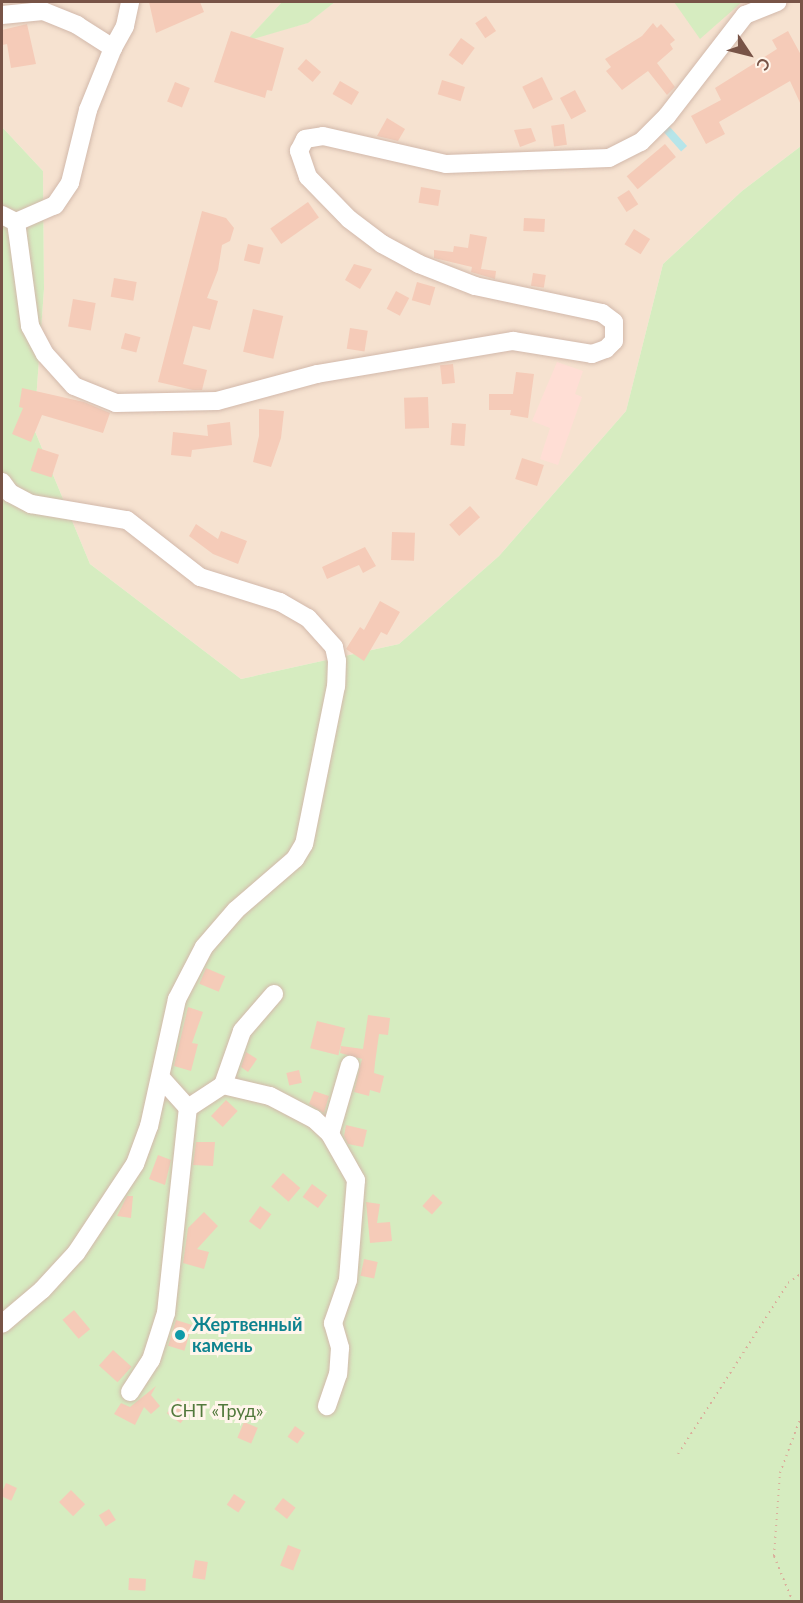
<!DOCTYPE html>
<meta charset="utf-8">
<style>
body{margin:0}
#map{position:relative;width:803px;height:1603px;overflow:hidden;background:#fef1e3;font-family:Lato,sans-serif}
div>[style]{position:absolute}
.residential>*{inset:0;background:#f6e2d0}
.commercial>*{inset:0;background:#ffded5}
.green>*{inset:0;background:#d6ecc0}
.water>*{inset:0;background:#b6e5e9;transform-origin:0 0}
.building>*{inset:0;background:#f5cbb8;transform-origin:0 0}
.path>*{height:2px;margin-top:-1px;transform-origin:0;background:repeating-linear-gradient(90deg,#daae9b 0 1.5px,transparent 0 6px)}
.roads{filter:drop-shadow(0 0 2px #d2b9ab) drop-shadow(0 0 2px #d2b9ab)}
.minor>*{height:18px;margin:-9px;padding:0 9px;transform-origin:9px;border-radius:9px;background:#fff}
.dots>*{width:16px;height:16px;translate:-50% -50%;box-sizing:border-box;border:3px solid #fff5ea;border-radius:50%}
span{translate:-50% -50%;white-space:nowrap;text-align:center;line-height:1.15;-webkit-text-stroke:6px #fff5ea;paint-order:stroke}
.culture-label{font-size:18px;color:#0d838f;font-weight:700}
.left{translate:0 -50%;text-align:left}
.park-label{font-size:18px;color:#52793c}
.frame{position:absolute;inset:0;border:3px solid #785447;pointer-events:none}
.north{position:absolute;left:719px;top:24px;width:60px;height:60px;-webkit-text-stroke:4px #fff5ea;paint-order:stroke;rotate:125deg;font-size:16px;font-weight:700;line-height:24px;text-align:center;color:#785447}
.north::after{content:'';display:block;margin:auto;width:21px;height:27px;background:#785447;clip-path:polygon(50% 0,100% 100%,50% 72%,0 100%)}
</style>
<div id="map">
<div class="residential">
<div style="clip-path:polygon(2px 2px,282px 2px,247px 40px,307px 23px,335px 2px,801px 2px,801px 146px,742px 191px,663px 264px,626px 411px,499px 556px,399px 644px,241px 679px,90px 564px,34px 429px,44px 289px,43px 171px,2px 127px)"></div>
</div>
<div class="commercial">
<div style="clip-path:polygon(557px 362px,583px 371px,575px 394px,582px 397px,558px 465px,540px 459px,550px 428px,532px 421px)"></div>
</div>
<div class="green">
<div style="clip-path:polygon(282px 2px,335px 2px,308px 23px,246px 41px)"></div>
<div style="clip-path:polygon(674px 2px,742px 2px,700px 39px)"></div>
<div style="clip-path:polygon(2px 127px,43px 171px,44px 289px,34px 429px,90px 564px,241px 679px,399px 644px,499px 556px,626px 411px,663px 264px,742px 191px,801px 146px,801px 1601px,2px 1601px)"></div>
</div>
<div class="water">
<div style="left:669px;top:126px;width:27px;height:8px;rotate:48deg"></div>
</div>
<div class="building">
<div style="clip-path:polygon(149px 2px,200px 2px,204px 12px,156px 33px)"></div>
<div style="left:486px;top:16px;width:18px;height:13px;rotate:56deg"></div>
<div style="clip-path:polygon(653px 23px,657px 28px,661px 24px,675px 40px,670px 44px,673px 49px,657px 63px,675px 87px,667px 95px,648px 71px,622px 90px,606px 71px,611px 67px,605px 59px,642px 36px)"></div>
<div style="clip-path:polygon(27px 24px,36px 64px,11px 68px,7px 44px,2px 45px,2px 30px)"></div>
<div style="clip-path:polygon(231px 31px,284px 48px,272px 91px,267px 90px,265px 98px,214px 82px)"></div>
<div style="clip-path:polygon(788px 31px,801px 55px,801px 105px,790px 81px,719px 122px,725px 134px,706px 144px,691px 116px,721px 100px,715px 88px,777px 49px,772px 40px)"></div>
<div style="left:461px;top:38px;width:17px;height:21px;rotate:36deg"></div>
<div style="left:306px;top:59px;width:20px;height:13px;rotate:41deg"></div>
<div style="left:542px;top:77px;width:25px;height:22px;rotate:64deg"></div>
<div style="left:442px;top:80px;width:24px;height:15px;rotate:17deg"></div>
<div style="left:340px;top:81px;width:22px;height:15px;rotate:30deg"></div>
<div style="left:175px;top:82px;width:16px;height:21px;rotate:22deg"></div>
<div style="left:575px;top:90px;width:24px;height:17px;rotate:62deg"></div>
<div style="clip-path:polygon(387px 118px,405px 129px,398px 141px,377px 136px)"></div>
<div style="left:564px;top:124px;width:21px;height:13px;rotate:82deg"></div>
<div style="clip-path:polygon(531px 128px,536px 141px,520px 147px,514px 130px)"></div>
<div style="left:665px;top:144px;width:17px;height:50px;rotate:50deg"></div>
<div style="left:421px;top:187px;width:20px;height:16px;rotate:9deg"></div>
<div style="left:629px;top:190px;width:17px;height:14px;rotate:57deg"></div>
<div style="left:308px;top:202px;width:19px;height:46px;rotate:55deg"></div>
<div style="clip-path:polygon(202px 211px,226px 218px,234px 228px,230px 241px,222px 245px,218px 270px,207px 298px,218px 301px,210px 330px,193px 326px,183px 364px,207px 370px,202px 390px,193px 390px,158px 382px)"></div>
<div style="left:524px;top:218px;width:21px;height:13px;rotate:3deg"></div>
<div style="left:634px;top:229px;width:19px;height:18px;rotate:32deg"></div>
<div style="clip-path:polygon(470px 234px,487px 237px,481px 269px,496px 271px,495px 279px,471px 272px,472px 267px,434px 258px,434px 250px,453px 252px,454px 246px,468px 248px)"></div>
<div style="left:248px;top:244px;width:16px;height:17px;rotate:14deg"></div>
<div style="clip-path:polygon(354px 264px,372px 269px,360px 289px,345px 280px)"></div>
<div style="left:533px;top:273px;width:13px;height:13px;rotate:9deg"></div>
<div style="left:114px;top:278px;width:23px;height:19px;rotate:10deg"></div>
<div style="left:417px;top:282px;width:19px;height:19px;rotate:16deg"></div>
<div style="left:396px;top:291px;width:15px;height:20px;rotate:28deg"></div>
<div style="left:73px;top:299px;width:23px;height:28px;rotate:10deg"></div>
<div style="left:253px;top:309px;width:31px;height:44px;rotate:13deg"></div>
<div style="left:350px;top:328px;width:18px;height:21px;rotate:9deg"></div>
<div style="left:125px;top:333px;width:16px;height:16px;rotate:15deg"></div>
<div style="left:453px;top:364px;width:19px;height:13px;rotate:84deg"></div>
<div style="clip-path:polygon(516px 372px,534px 374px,528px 418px,510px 415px,511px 410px,489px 410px,489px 394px,513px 394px)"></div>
<div style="clip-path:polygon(22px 388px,84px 402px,110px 413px,103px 433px,42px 415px,31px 442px,12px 434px,23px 408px,19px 407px)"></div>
<div style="left:428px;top:397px;width:31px;height:24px;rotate:88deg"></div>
<div style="clip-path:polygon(259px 409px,284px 411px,281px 438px,271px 467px,253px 462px,259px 436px)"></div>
<div style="clip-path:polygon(230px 422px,232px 445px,192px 450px,191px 457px,171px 455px,173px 432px,208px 436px,207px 425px)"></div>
<div style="left:452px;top:423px;width:14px;height:22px;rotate:4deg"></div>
<div style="left:38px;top:448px;width:22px;height:24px;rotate:18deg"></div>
<div style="left:522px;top:458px;width:23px;height:22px;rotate:18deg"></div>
<div style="left:470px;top:506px;width:15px;height:28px;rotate:48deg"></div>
<div style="clip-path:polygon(196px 524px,218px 539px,221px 531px,247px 541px,238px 564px,213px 554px,189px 536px)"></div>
<div style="left:392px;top:532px;width:23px;height:28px;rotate:2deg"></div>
<div style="clip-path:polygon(365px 547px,376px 566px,363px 573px,359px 565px,327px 579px,322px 567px)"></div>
<div style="clip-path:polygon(380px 601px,400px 612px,387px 635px,381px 632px,364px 661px,346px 649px,360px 627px,364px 630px)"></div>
<div style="left:206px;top:968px;width:21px;height:17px;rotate:23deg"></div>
<div style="clip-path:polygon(188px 1007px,203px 1012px,192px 1043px,198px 1044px,191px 1071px,174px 1066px)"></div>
<div style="clip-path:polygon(368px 1015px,390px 1018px,388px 1035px,379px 1034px,375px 1063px,374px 1073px,384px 1076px,380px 1093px,370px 1090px,369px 1096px,354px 1092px,362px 1059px,340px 1053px,341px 1046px,363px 1049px)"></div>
<div style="left:317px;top:1021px;width:29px;height:28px;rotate:14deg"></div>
<div style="clip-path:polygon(246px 1052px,257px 1059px,248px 1072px,241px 1067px)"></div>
<div style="left:299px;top:1070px;width:13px;height:13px;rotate:77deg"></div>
<div style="clip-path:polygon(314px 1091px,329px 1096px,324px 1113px,309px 1104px)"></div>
<div style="left:226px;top:1100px;width:16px;height:22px;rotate:43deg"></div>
<div style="clip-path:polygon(346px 1125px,367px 1130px,363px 1147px,348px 1144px,344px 1136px)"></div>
<div style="clip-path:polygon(196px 1142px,215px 1142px,213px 1166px,193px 1165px)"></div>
<div style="clip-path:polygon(158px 1155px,171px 1160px,165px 1185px,149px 1179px)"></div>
<div style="left:283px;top:1173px;width:23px;height:18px;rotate:41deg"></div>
<div style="left:312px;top:1184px;width:19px;height:16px;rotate:36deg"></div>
<div style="left:433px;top:1194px;width:13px;height:16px;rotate:42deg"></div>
<div style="clip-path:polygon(127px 1196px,133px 1196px,131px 1218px,117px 1216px)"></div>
<div style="clip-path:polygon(366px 1202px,380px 1204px,377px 1223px,390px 1222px,392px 1241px,370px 1243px)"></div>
<div style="left:260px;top:1206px;width:14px;height:19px;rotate:36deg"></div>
<div style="clip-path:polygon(204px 1212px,218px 1226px,197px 1249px,209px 1252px,204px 1269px,183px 1263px,188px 1228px)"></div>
<div style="left:364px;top:1259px;width:14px;height:17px;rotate:12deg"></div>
<div style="left:74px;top:1310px;width:25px;height:15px;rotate:50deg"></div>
<div style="left:176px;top:1320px;width:17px;height:27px;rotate:17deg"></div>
<div style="left:113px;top:1350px;width:25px;height:21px;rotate:42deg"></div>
<div style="clip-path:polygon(156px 1386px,151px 1395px,160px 1406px,151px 1414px,144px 1407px,135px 1425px,114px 1414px,121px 1403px,130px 1407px)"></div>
<div style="left:178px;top:1398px;width:17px;height:19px;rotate:36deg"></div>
<div style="left:244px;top:1422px;width:15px;height:17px;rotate:23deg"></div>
<div style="left:295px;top:1426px;width:12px;height:13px;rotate:35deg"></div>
<div style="left:6px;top:1483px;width:12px;height:14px;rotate:24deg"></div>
<div style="left:71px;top:1490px;width:20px;height:17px;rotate:45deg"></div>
<div style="left:234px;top:1494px;width:14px;height:13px;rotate:34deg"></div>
<div style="left:283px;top:1498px;width:16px;height:14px;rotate:38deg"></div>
<div style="left:109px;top:1509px;width:13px;height:12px;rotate:58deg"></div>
<div style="left:288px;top:1545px;width:14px;height:22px;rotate:21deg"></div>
<div style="left:195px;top:1560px;width:13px;height:18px;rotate:9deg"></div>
<div style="left:129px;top:1578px;width:17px;height:12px;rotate:3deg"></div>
</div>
<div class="path">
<div style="left:678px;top:1454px;width:203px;rotate:-57.2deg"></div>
<div style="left:788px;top:1283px;width:17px;rotate:-36deg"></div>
<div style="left:793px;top:1602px;width:50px;rotate:-112.4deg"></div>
<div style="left:774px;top:1556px;width:83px;rotate:-85.9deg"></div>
<div style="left:780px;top:1473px;width:63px;rotate:-69.6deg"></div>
</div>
<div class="roads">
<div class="minor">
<div style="left:2px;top:15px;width:41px;rotate:-5.6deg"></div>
<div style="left:43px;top:11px;width:37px;rotate:22deg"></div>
<div style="left:77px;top:25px;width:43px;rotate:32.6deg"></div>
<div style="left:113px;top:48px;width:67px;rotate:112deg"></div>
<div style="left:88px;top:110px;width:75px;rotate:103.9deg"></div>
<div style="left:70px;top:183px;width:27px;rotate:124deg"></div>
<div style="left:55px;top:205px;width:43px;rotate:156.4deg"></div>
<div style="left:113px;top:48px;width:25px;rotate:-61deg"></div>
<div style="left:125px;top:26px;width:25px;rotate:-78deg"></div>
<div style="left:2px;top:215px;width:16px;rotate:27deg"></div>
<div style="left:16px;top:222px;width:105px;rotate:82.3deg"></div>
<div style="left:30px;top:326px;width:32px;rotate:62deg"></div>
<div style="left:45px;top:354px;width:43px;rotate:47.8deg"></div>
<div style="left:74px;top:386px;width:45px;rotate:22deg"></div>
<div style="left:116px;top:403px;width:101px;rotate:-1.1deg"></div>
<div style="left:217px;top:401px;width:104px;rotate:-15.1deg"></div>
<div style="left:317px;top:374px;width:199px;rotate:-9.6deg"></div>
<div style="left:513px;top:341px;width:80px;rotate:9.3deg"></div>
<div style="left:592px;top:354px;width:15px;rotate:-20deg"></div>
<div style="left:606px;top:349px;width:11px;rotate:-45deg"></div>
<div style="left:614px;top:341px;width:19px;rotate:-90deg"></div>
<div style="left:614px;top:322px;width:15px;rotate:-143deg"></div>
<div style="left:602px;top:313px;width:130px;rotate:-168deg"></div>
<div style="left:475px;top:286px;width:60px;rotate:-158.6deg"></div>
<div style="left:419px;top:264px;width:42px;rotate:-151.6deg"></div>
<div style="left:382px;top:244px;width:41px;rotate:-142.9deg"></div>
<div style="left:349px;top:219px;width:59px;rotate:-134.3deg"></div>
<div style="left:308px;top:177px;width:28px;rotate:-109deg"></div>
<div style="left:299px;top:151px;width:13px;rotate:-63deg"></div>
<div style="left:305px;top:139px;width:18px;rotate:-9deg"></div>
<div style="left:323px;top:136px;width:126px;rotate:12.8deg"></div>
<div style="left:446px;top:164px;width:163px;rotate:-2.1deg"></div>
<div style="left:609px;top:158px;width:36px;rotate:-27deg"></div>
<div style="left:641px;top:142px;width:37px;rotate:-45deg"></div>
<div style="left:667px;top:116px;width:128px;rotate:-52.3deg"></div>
<div style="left:745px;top:15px;width:35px;rotate:-22deg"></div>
<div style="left:2px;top:482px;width:14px;rotate:54deg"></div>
<div style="left:10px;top:493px;width:24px;rotate:28deg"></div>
<div style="left:31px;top:504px;width:97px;rotate:9.5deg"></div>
<div style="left:127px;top:520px;width:93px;rotate:38deg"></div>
<div style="left:200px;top:577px;width:84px;rotate:17.4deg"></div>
<div style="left:280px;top:602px;width:32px;rotate:30deg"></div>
<div style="left:308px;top:618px;width:39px;rotate:48deg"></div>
<div style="left:334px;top:647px;width:14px;rotate:78deg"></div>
<div style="left:337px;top:661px;width:25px;rotate:92deg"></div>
<div style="left:336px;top:686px;width:161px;rotate:101.4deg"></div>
<div style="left:304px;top:844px;width:17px;rotate:121deg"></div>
<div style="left:295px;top:859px;width:78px;rotate:139.2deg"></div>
<div style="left:236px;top:910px;width:49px;rotate:130.9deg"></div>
<div style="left:204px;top:947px;width:59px;rotate:117.4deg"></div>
<div style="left:177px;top:999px;width:130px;rotate:102.4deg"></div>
<div style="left:149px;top:1126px;width:40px;rotate:110.2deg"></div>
<div style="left:135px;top:1164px;width:107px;rotate:123.5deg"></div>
<div style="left:76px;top:1253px;width:50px;rotate:132.6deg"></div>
<div style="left:42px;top:1290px;width:52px;rotate:139.6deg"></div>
<div style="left:161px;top:1078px;width:40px;rotate:48deg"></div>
<div style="left:223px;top:1085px;width:48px;rotate:13.2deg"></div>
<div style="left:270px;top:1096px;width:50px;rotate:27.6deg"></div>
<div style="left:314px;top:1119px;width:22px;rotate:43deg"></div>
<div style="left:330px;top:1134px;width:53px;rotate:60.5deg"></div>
<div style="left:356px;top:1180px;width:100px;rotate:94.6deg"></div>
<div style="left:348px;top:1280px;width:46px;rotate:109.2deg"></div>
<div style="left:333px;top:1323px;width:26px;rotate:74deg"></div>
<div style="left:340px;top:1348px;width:26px;rotate:94deg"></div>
<div style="left:338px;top:1374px;width:34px;rotate:109deg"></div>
<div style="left:330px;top:1134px;width:72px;rotate:-73.8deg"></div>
<div style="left:130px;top:1392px;width:38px;rotate:-57deg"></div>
<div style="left:151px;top:1360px;width:49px;rotate:-72.3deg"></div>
<div style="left:166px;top:1313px;width:206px;rotate:-83.9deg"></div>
<div style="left:188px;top:1108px;width:42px;rotate:-33.3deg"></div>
<div style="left:223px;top:1085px;width:57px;rotate:-70.6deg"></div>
<div style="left:242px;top:1031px;width:49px;rotate:-49.1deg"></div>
</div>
</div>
<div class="dots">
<div style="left:180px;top:1335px;background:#0f9aa8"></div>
</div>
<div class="culture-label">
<span class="left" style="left:192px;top:1335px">Жертвенный<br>камень</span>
</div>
<div class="park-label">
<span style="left:217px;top:1410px">СНТ «Труд»</span>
</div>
<div class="frame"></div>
<div class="north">С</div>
</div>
